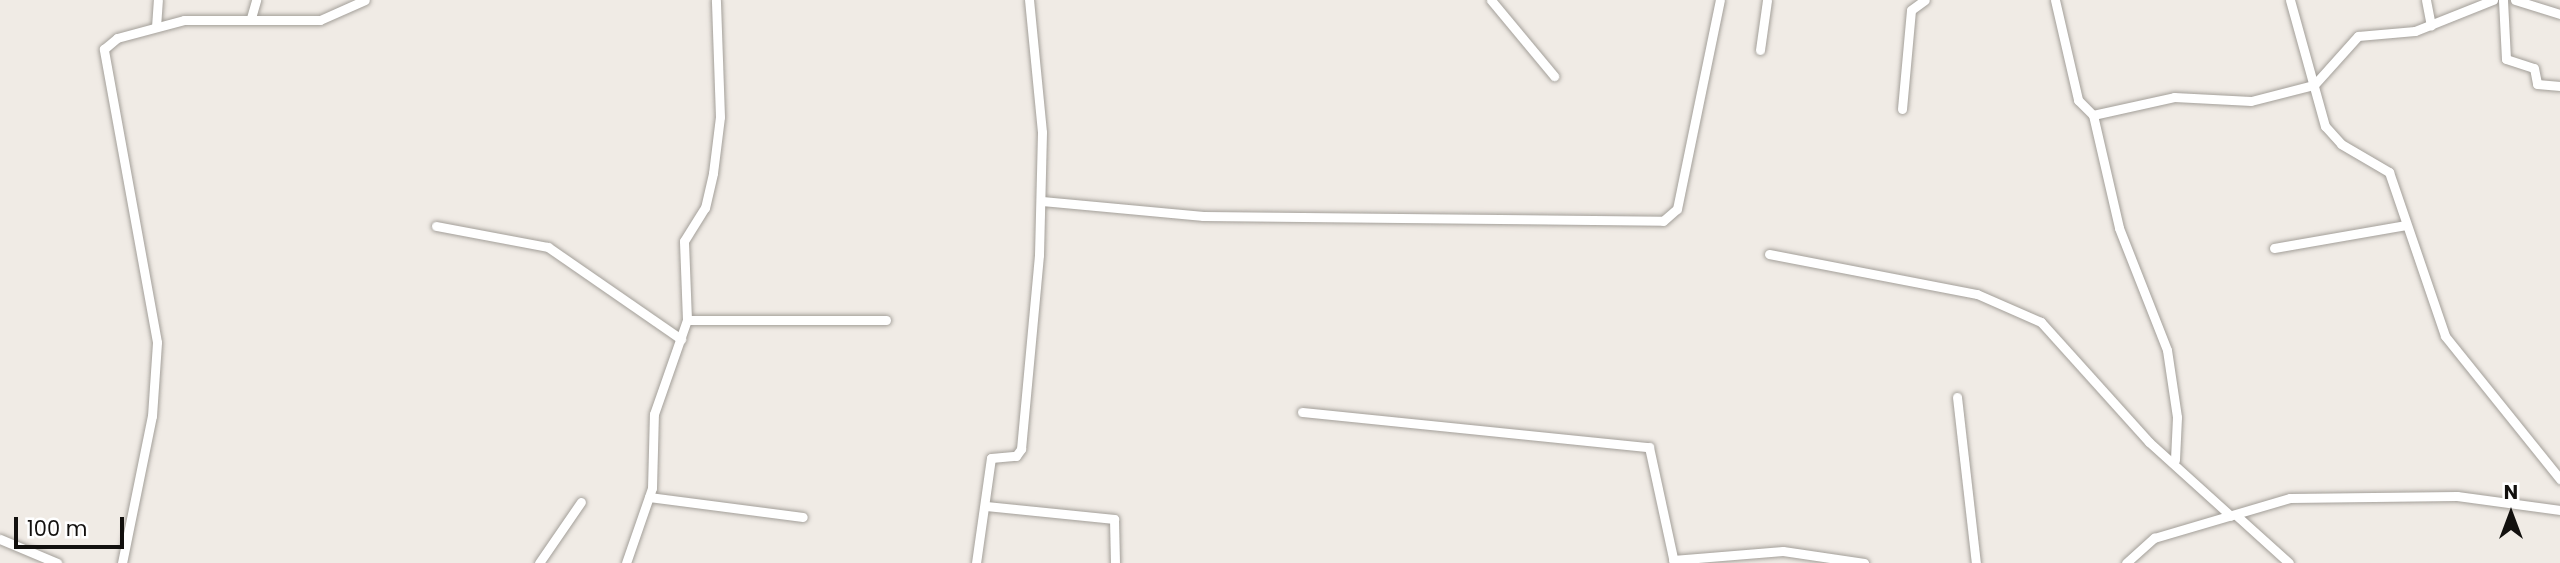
<!DOCTYPE html>
<style>
body{margin:0}
#map{position:relative;width:2560px;height:563px;overflow:hidden;background:#f0ebe5;font-family:Poppins,sans-serif}
div>[style]{position:absolute}
.roads{filter:drop-shadow(0 0 2px #a39f99) drop-shadow(0 0 2px #a39f99)}
.minor>*{height:9px;margin:-4.5px;padding:0 4.5px;transform-origin:4.5px;border-radius:4.5px;background:#fff}
span{translate:-50% -50%;white-space:nowrap;text-align:center;line-height:1.15;-webkit-text-stroke:5px #fff;paint-order:stroke}
.north{position:absolute;left:2476px;top:479px;width:70px;height:70px;-webkit-text-stroke:5px #fff;paint-order:stroke;rotate:0deg;font-size:19px;font-weight:700;line-height:28px;text-align:center;color:#12100e}
.north::after{content:'';display:block;margin:auto;width:24px;height:32px;background:#12100e;clip-path:polygon(50% 0,100% 100%,50% 72%,0 100%)}
.scale{position:absolute;left:14px;top:517px;width:110px;height:32px;box-sizing:border-box;border:4px solid #12100e;border-top:0;padding-left:9px;font-size:21px;line-height:24px;white-space:nowrap;color:#12100e;-webkit-text-stroke:5px #fff;paint-order:stroke}
</style>
<div id="map">
<div class="roads">
<div class="minor">
<div style="left:1491px;top:0;width:99px;rotate:50.3deg"></div>
<div style="left:2055px;top:0;width:103px;rotate:77deg"></div>
<div style="left:2078px;top:100px;width:21px;rotate:45deg"></div>
<div style="left:2093px;top:115px;width:83px;rotate:-12.5deg"></div>
<div style="left:2174px;top:97px;width:77px;rotate:3deg"></div>
<div style="left:2251px;top:101px;width:65px;rotate:-14.3deg"></div>
<div style="left:2314px;top:85px;width:66px;rotate:-48.1deg"></div>
<div style="left:2358px;top:36px;width:57px;rotate:-5deg"></div>
<div style="left:2415px;top:31px;width:84px;rotate:-21.7deg"></div>
<div style="left:2290px;top:0;width:131px;rotate:74.5deg"></div>
<div style="left:2325px;top:126px;width:24px;rotate:48deg"></div>
<div style="left:2341px;top:144px;width:56px;rotate:30.3deg"></div>
<div style="left:2389px;top:172px;width:173px;rotate:71.1deg"></div>
<div style="left:2445px;top:336px;width:184px;rotate:51.2deg"></div>
<div style="left:2426px;top:0;width:26px;rotate:79deg"></div>
<div style="left:2503px;top:0;width:59px;rotate:87.1deg"></div>
<div style="left:2506px;top:59px;width:29px;rotate:18deg"></div>
<div style="left:2534px;top:68px;width:16px;rotate:79deg"></div>
<div style="left:2537px;top:84px;width:23px;rotate:5deg"></div>
<div style="left:2515px;top:0;width:47px;rotate:17.3deg"></div>
<div style="left:251px;top:18px;width:19px;rotate:-74deg"></div>
<div style="left:156px;top:27px;width:27px;rotate:-86deg"></div>
<div style="left:1760px;top:50px;width:50px;rotate:-82deg"></div>
<div style="left:1902px;top:109px;width:99px;rotate:-84.8deg"></div>
<div style="left:1911px;top:10px;width:17px;rotate:-36deg"></div>
<div style="left:2093px;top:115px;width:116px;rotate:77deg"></div>
<div style="left:2119px;top:228px;width:131px;rotate:68.5deg"></div>
<div style="left:2167px;top:350px;width:68px;rotate:81.5deg"></div>
<div style="left:2177px;top:417px;width:43px;rotate:92.7deg"></div>
<div style="left:1042px;top:201px;width:162px;rotate:5.3deg"></div>
<div style="left:1203px;top:216px;width:460px;rotate:0.6deg"></div>
<div style="left:1663px;top:221px;width:18px;rotate:-41deg"></div>
<div style="left:1677px;top:209px;width:213px;rotate:-78.4deg"></div>
<div style="left:436px;top:226px;width:114px;rotate:10.6deg"></div>
<div style="left:548px;top:247px;width:162px;rotate:34.7deg"></div>
<div style="left:2274px;top:248px;width:134px;rotate:-9.9deg"></div>
<div style="left:1769px;top:254px;width:212px;rotate:10.9deg"></div>
<div style="left:1977px;top:294px;width:70px;rotate:23.6deg"></div>
<div style="left:2041px;top:322px;width:161px;rotate:48deg"></div>
<div style="left:2149px;top:442px;width:110px;rotate:42.1deg"></div>
<div style="left:687px;top:320px;width:199px"></div>
<div style="left:1957px;top:397px;width:167px;rotate:83.5deg"></div>
<div style="left:1302px;top:412px;width:349px;rotate:5.8deg"></div>
<div style="left:1649px;top:447px;width:119px;rotate:77.8deg"></div>
<div style="left:649px;top:497px;width:155px;rotate:7.4deg"></div>
<div style="left:986px;top:506px;width:129px;rotate:5.8deg"></div>
<div style="left:1114px;top:519px;width:44px;rotate:88.7deg"></div>
<div style="left:2237px;top:516px;width:70px;rotate:42.1deg"></div>
<div style="left:0;top:539px;width:62px;rotate:22.8deg"></div>
<div style="left:1673px;top:560px;width:110px;rotate:-4.7deg"></div>
<div style="left:1783px;top:551px;width:82px;rotate:8.4deg"></div>
<div style="left:122px;top:563px;width:150px;rotate:-78.5deg"></div>
<div style="left:152px;top:416px;width:74px;rotate:-86.1deg"></div>
<div style="left:157px;top:342px;width:298px;rotate:-100.3deg"></div>
<div style="left:104px;top:49px;width:17px;rotate:-40deg"></div>
<div style="left:117px;top:38px;width:69px;rotate:-15deg"></div>
<div style="left:184px;top:20px;width:136px"></div>
<div style="left:320px;top:20px;width:49px;rotate:-24deg"></div>
<div style="left:539px;top:563px;width:74px;rotate:-55.5deg"></div>
<div style="left:626px;top:563px;width:79px;rotate:-70.9deg"></div>
<div style="left:652px;top:488px;width:74px;rotate:-88.5deg"></div>
<div style="left:654px;top:414px;width:100px;rotate:-70.7deg"></div>
<div style="left:687px;top:320px;width:79px;rotate:-92.2deg"></div>
<div style="left:684px;top:241px;width:39px;rotate:-58deg"></div>
<div style="left:705px;top:208px;width:36px;rotate:-77deg"></div>
<div style="left:713px;top:173px;width:56px;rotate:-82.9deg"></div>
<div style="left:720px;top:117px;width:117px;rotate:-92deg"></div>
<div style="left:976px;top:563px;width:106px;rotate:-81.9deg"></div>
<div style="left:991px;top:458px;width:25px;rotate:-5deg"></div>
<div style="left:1016px;top:456px;width:9px;rotate:-54deg"></div>
<div style="left:1021px;top:449px;width:195px;rotate:-84.7deg"></div>
<div style="left:1039px;top:255px;width:123px;rotate:-88.6deg"></div>
<div style="left:1042px;top:132px;width:133px;rotate:-95.6deg"></div>
<div style="left:2126px;top:563px;width:38px;rotate:-42deg"></div>
<div style="left:2154px;top:538px;width:142px;rotate:-16.4deg"></div>
<div style="left:2290px;top:498px;width:167px;rotate:-0.7deg"></div>
<div style="left:2457px;top:496px;width:104px;rotate:7.7deg"></div>
</div>
</div>
<div class="north">N</div>
<div class="scale">100 m</div>
</div>
